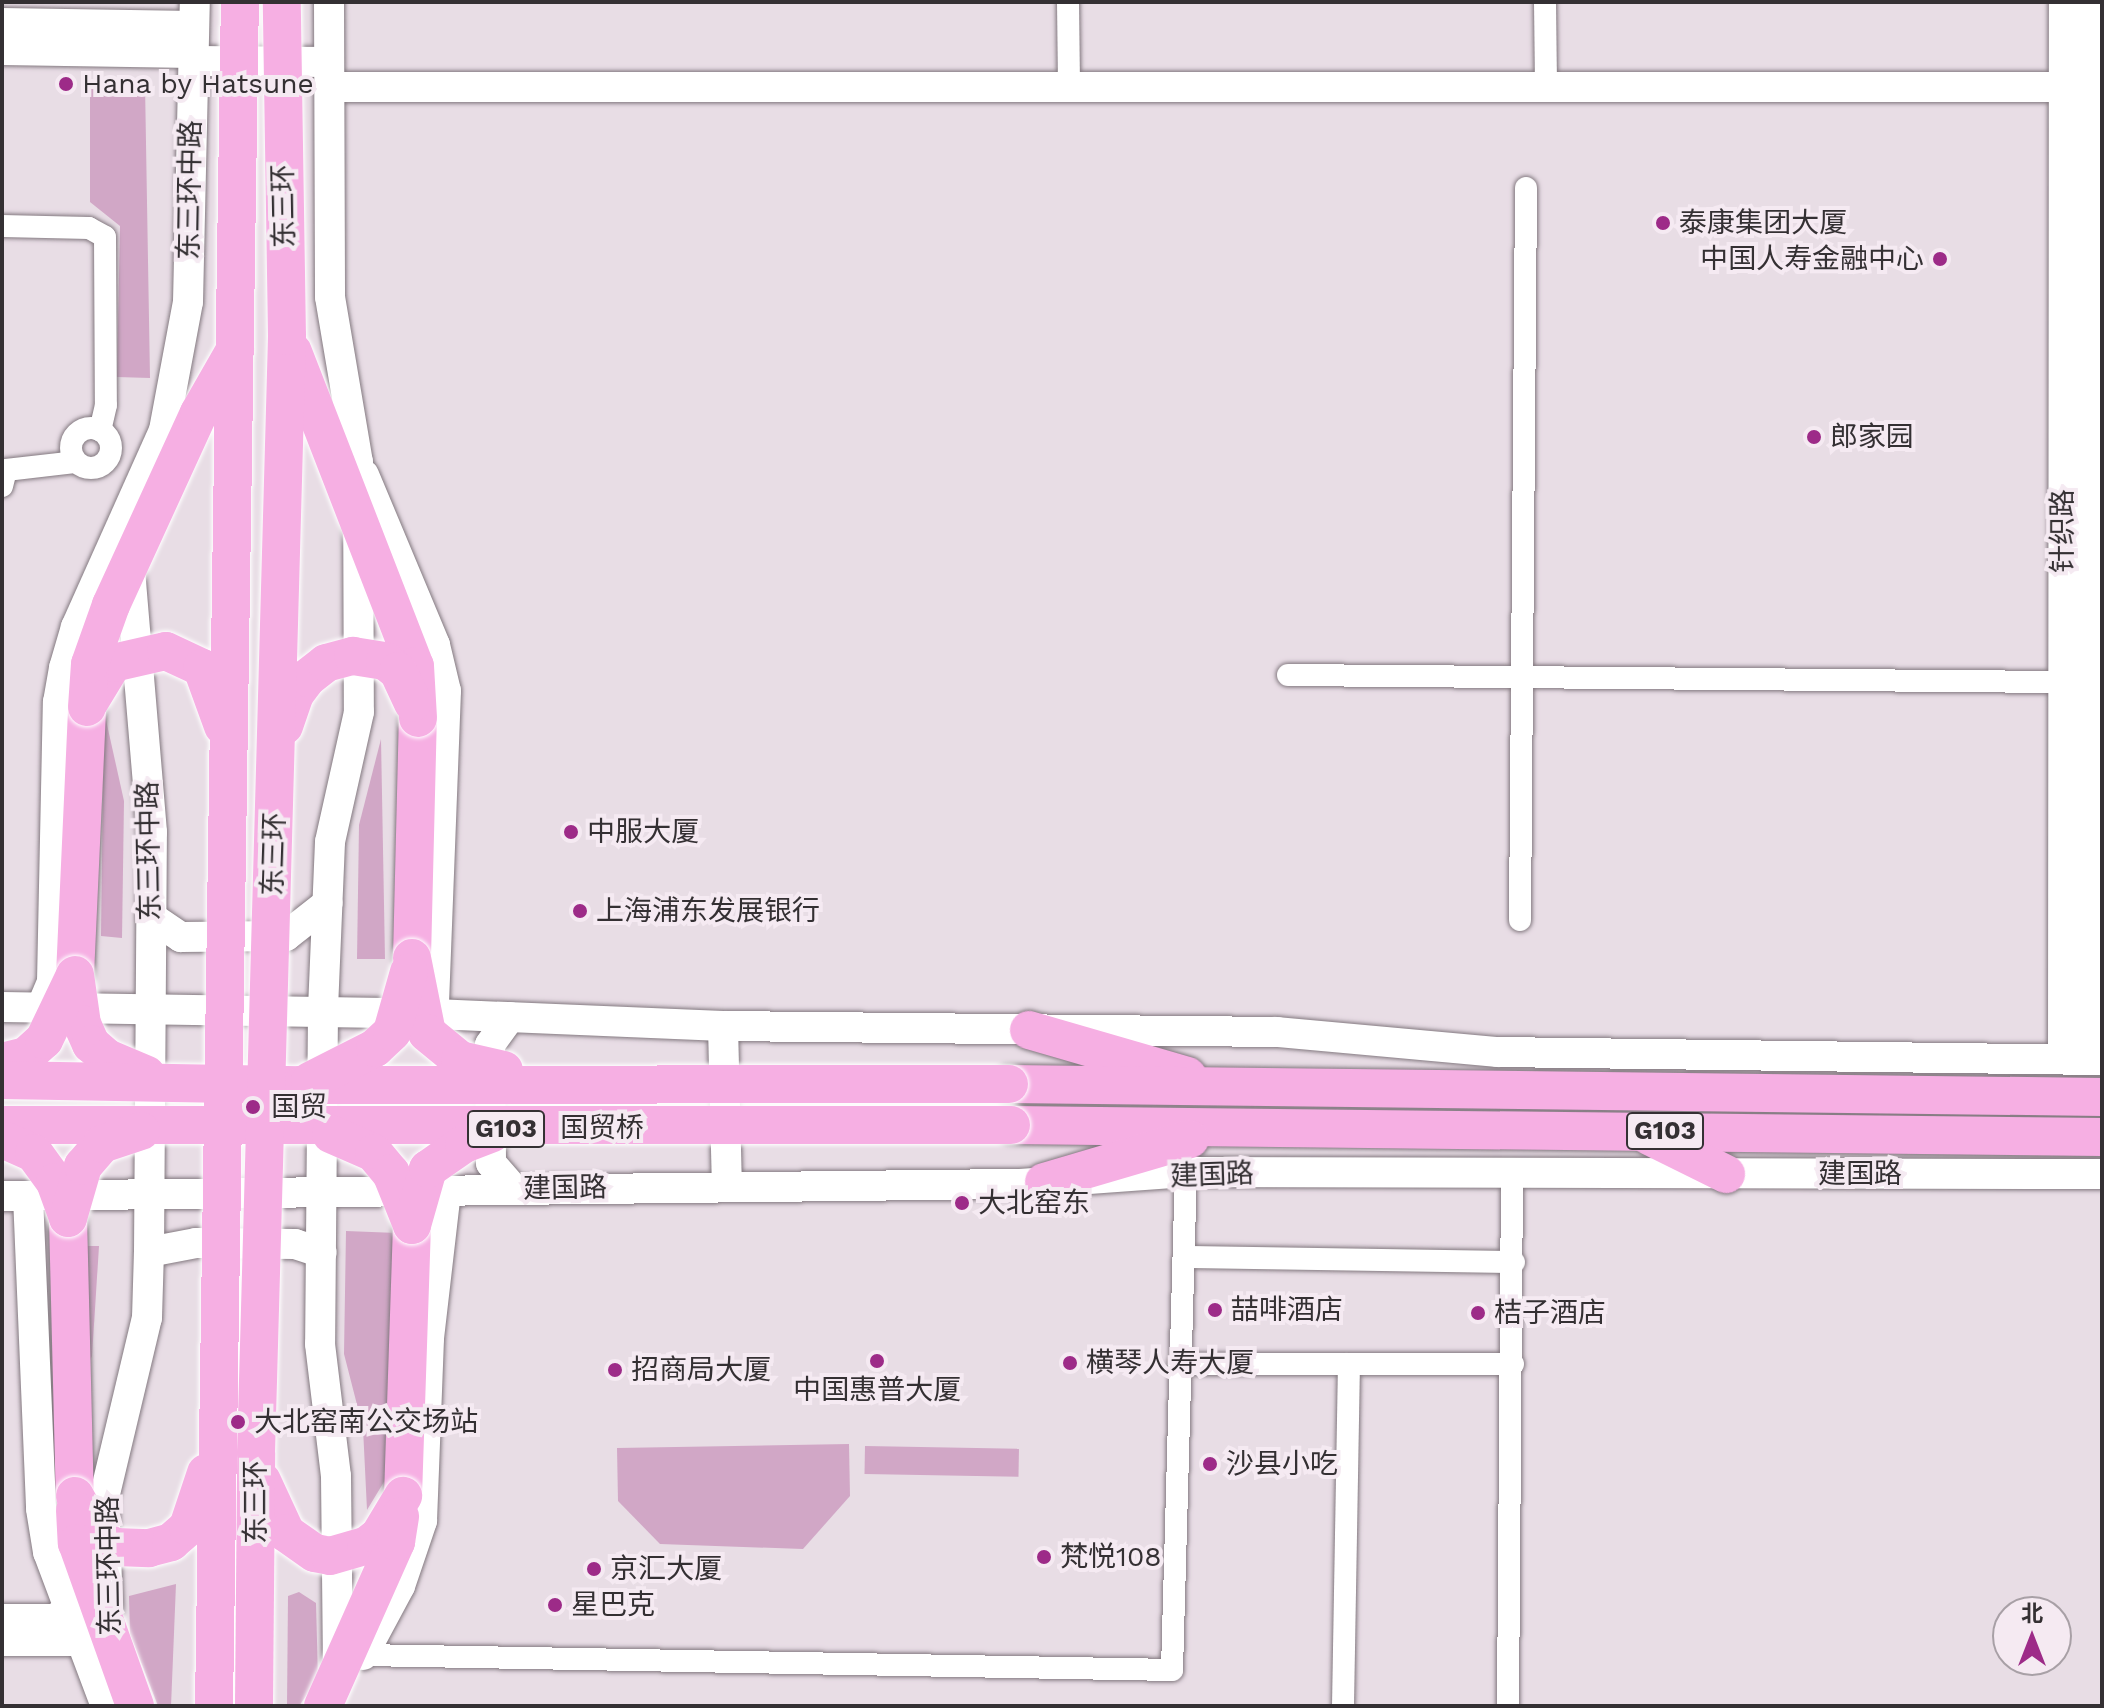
<!DOCTYPE html>
<meta charset="utf-8">
<style>
body{margin:0}
#map{position:relative;width:2104px;height:1708px;overflow:hidden;background:#e8dde5;font-family:"Work Sans","Noto Sans SC",sans-serif}
div>[style]{position:absolute}
.green>*{inset:0;background:#d1a7c6;transform-origin:0 0}
.roads{filter:drop-shadow(0 0 2px #837980) drop-shadow(0 0 2px #837980)}
.street>*{height:22px;margin:-11px;padding:0 11px;transform-origin:11px;border-radius:11px;background:#fff}
.street>.ring{margin:-11px;padding:0;box-sizing:content-box;background:none;border:22px solid #fff;border-radius:50%}
.secondary>*{height:30px;margin:-15px;padding:0 15px;transform-origin:15px;border-radius:15px;background:#fff}
.highway>*{height:38px;margin:-19px;padding:0 19px;transform-origin:19px;border-radius:19px;background:#f6afe3}
.bridges{filter:drop-shadow(0 0 2px #fff) drop-shadow(0 0 2px #fff)}
.highway-bridge>*{height:38px;margin:-19px;padding:0 19px;transform-origin:19px;border-radius:19px;background:#f6afe3}
.dots>*{width:22px;height:22px;translate:-50% -50%;box-sizing:border-box;border:4px solid #f5eaf2;border-radius:50%}
span{translate:-50% -50%;white-space:nowrap;text-align:center;line-height:1.15;-webkit-text-stroke:8px #f5eaf2;paint-order:stroke}
.shield-label span{padding:2px 6px;background:#f5eaf2;border:2px solid;border-radius:6px;-webkit-text-stroke-width:0}
.shield-label{font-size:26px;color:#343033;font-weight:700}
.poi-label{font-size:28px;color:#343033}
.left{translate:0 -50%;text-align:left}
.right{translate:-100% -50%;text-align:right}
.street-label{font-size:28px;color:#343033}
.frame{position:absolute;inset:0;border:4px solid #343033;pointer-events:none}
.north{position:absolute;left:1992px;top:1596px;width:80px;height:80px;box-sizing:border-box;background:#f5eaf2;border:2px solid #a8a0a6;border-radius:50%;rotate:0deg;font-size:22px;font-weight:700;line-height:32px;text-align:center;color:#343033}
.north::after{content:'';display:block;margin:auto;width:28px;height:36px;background:#9d2b88;clip-path:polygon(50% 0,100% 100%,50% 72%,0 100%)}
</style>
<div id="map">
<div class="green">
<div style="clip-path:polygon(90px 84px,145px 84px,150px 378px,117px 377px,120px 226px,90px 202px)"></div>
<div style="clip-path:polygon(104px 711px,124px 801px,122px 938px,101px 936px)"></div>
<div style="clip-path:polygon(381px 739px,385px 959px,357px 959px,359px 825px)"></div>
<div style="clip-path:polygon(346px 1231px,397px 1233px,390px 1472px,367px 1510px,363px 1428px,344px 1354px)"></div>
<div style="clip-path:polygon(83px 1246px,99px 1246px,92px 1356px,81px 1384px)"></div>
<div style="clip-path:polygon(849px 1444px,850px 1496px,803px 1549px,660px 1544px,618px 1501px,617px 1448px)"></div>
<div style="left:865px;top:1446px;width:154px;height:28px;rotate:1deg"></div>
<div style="clip-path:polygon(176px 1584px,171px 1706px,158px 1706px,130px 1634px,129px 1596px)"></div>
<div style="clip-path:polygon(299px 1592px,316px 1603px,318px 1679px,299px 1706px,287px 1706px,288px 1596px)"></div>
</div>
<div class="roads">
<div class="street">
<div style="left:1068px;top:2px;width:85px;rotate:89.3deg"></div>
<div style="left:1545px;top:2px;width:85px;rotate:89.3deg"></div>
<div style="left:2px;top:226px;width:87px;rotate:1.3deg"></div>
<div style="left:89px;top:228px;width:18px;rotate:29deg"></div>
<div style="left:105px;top:237px;width:168px;rotate:89.7deg"></div>
<div style="left:106px;top:405px;width:26px;rotate:103deg"></div>
<div class="ring" style="left:71px;top:428px;width:18px;height:18px"></div>
<div style="left:2px;top:486px;width:16px;rotate:-76deg"></div>
<div style="left:6px;top:470px;width:69px;rotate:-6.6deg"></div>
<div style="left:1288px;top:675px;width:775px;rotate:0.52deg"></div>
<div style="left:1520px;top:920px;width:732px;rotate:-89.53deg"></div>
<div style="left:1185px;top:1257px;width:329px;rotate:0.9deg"></div>
<div style="left:1179px;top:1364px;width:334px"></div>
<div style="left:363px;top:1655px;width:809px;rotate:1.06deg"></div>
<div style="left:1172px;top:1670px;width:498px;rotate:-88.4deg"></div>
<div style="left:1343px;top:1706px;width:342px;rotate:-89deg"></div>
<div style="left:1508px;top:1706px;width:533px;rotate:-89.57deg"></div>
</div>
<div class="secondary">
<div style="left:329px;top:2px;width:295px;rotate:89.8deg"></div>
<div style="left:330px;top:297px;width:167px;rotate:80.4deg"></div>
<div style="left:358px;top:462px;width:250px;rotate:89.8deg"></div>
<div style="left:359px;top:712px;width:133px;rotate:102.6deg"></div>
<div style="left:330px;top:842px;width:170px;rotate:92.4deg"></div>
<div style="left:323px;top:1012px;width:332px;rotate:90.5deg"></div>
<div style="left:320px;top:1344px;width:133px;rotate:83.1deg"></div>
<div style="left:336px;top:1476px;width:189px;rotate:89.4deg"></div>
<div style="left:2px;top:23px;width:192px;rotate:0.9deg"></div>
<div style="left:2px;top:50px;width:191px;rotate:0.9deg"></div>
<div style="left:193px;top:61px;width:136px;rotate:0.4deg"></div>
<div style="left:330px;top:87px;width:1772px"></div>
<div style="left:364px;top:475px;width:184px;rotate:67.3deg"></div>
<div style="left:435px;top:645px;width:47px;rotate:76.6deg"></div>
<div style="left:446px;top:691px;width:316px;rotate:92.2deg"></div>
<div style="left:151px;top:917px;width:36px;rotate:34deg"></div>
<div style="left:181px;top:937px;width:105px;rotate:-0.5deg"></div>
<div style="left:286px;top:936px;width:53px;rotate:-38.2deg"></div>
<div style="left:2px;top:1007px;width:432px;rotate:0.9deg"></div>
<div style="left:434px;top:1014px;width:289px;rotate:2.4deg"></div>
<div style="left:723px;top:1026px;width:554px;rotate:0.62deg"></div>
<div style="left:1277px;top:1032px;width:221px;rotate:5.2deg"></div>
<div style="left:1497px;top:1052px;width:605px;rotate:0.76deg"></div>
<div style="left:41px;top:1008px;width:28px;rotate:-67deg"></div>
<div style="left:52px;top:982px;width:280px;rotate:-88.8deg"></div>
<div style="left:58px;top:702px;width:35px;rotate:-80deg"></div>
<div style="left:64px;top:668px;width:43px;rotate:-73.7deg"></div>
<div style="left:76px;top:627px;width:216px;rotate:-65.9deg"></div>
<div style="left:164px;top:430px;width:130px;rotate:-79.4deg"></div>
<div style="left:188px;top:302px;width:300px;rotate:-88.7deg"></div>
<div style="left:510px;top:1017px;width:34px;rotate:126deg"></div>
<div style="left:490px;top:1045px;width:118px;rotate:89.5deg"></div>
<div style="left:491px;top:1163px;width:35px;rotate:49deg"></div>
<div style="left:723px;top:1026px;width:159px;rotate:88.6deg"></div>
<div style="left:2063px;top:1059px;width:1057px;rotate:-89.95deg"></div>
<div style="left:2089px;top:1060px;width:1058px;rotate:-90deg"></div>
<div style="left:2px;top:1196px;width:1018px;rotate:-0.68deg"></div>
<div style="left:1020px;top:1184px;width:166px;rotate:-4.1deg"></div>
<div style="left:1186px;top:1172px;width:916px;rotate:0.13deg"></div>
<div style="left:28px;top:1196px;width:313px;rotate:87.6deg"></div>
<div style="left:41px;top:1509px;width:44px;rotate:80.8deg"></div>
<div style="left:48px;top:1552px;width:165px;rotate:69.4deg"></div>
<div style="left:149px;top:1252px;width:48px;rotate:-10.8deg"></div>
<div style="left:196px;top:1243px;width:99px;rotate:0.6deg"></div>
<div style="left:295px;top:1244px;width:28px;rotate:18deg"></div>
<div style="left:108px;top:1609px;width:111px;rotate:-92.1deg"></div>
<div style="left:104px;top:1498px;width:185px;rotate:-76.6deg"></div>
<div style="left:147px;top:1318px;width:66px;rotate:-88.3deg"></div>
<div style="left:149px;top:1252px;width:420px;rotate:-89.6deg"></div>
<div style="left:152px;top:832px;width:312px;rotate:-94.8deg"></div>
<div style="left:2px;top:1619px;width:54px"></div>
<div style="left:56px;top:1619px;width:18px;rotate:-43deg"></div>
<div style="left:2px;top:1641px;width:79px"></div>
<div style="left:363px;top:1655px;width:78px;rotate:-61.8deg"></div>
<div style="left:400px;top:1586px;width:69px;rotate:-71.3deg"></div>
<div style="left:422px;top:1521px;width:183px;rotate:-87.8deg"></div>
<div style="left:429px;top:1338px;width:149px;rotate:-83.4deg"></div>
</div>
<div class="highway">
<div style="left:412px;top:958px;width:240px;rotate:-88.6deg"></div>
<div style="left:75px;top:975px;width:268px;rotate:-87.4deg"></div>
<div style="left:1029px;top:1030px;width:165px;rotate:16.2deg"></div>
<div style="left:1009px;top:1084px;width:1093px;rotate:0.68deg"></div>
<div style="left:1011px;top:1125px;width:1091px;rotate:0.63deg"></div>
<div style="left:1649px;top:1136px;width:86px;rotate:26.3deg"></div>
<div style="left:1044px;top:1182px;width:152px;rotate:-16.4deg"></div>
<div style="left:68px;top:1218px;width:278px;rotate:88.6deg"></div>
<div style="left:403px;top:1496px;width:271px;rotate:-88.1deg"></div>
</div>
</div>
<div class="bridges">
<div class="highway-bridge">
<div style="left:293px;top:352px;width:337px;rotate:68.8deg"></div>
<div style="left:415px;top:666px;width:52px;rotate:86.7deg"></div>
<div style="left:90px;top:701px;width:44px;rotate:-58.8deg"></div>
<div style="left:113px;top:663px;width:54px;rotate:-12.8deg"></div>
<div style="left:166px;top:651px;width:40px;rotate:25deg"></div>
<div style="left:202px;top:668px;width:62px;rotate:70.1deg"></div>
<div style="left:87px;top:707px;width:43px;rotate:-86deg"></div>
<div style="left:90px;top:664px;width:63px;rotate:-70.4deg"></div>
<div style="left:111px;top:605px;width:211px;rotate:-65.4deg"></div>
<div style="left:199px;top:413px;width:73px;rotate:-60.3deg"></div>
<div style="left:284px;top:726px;width:34px;rotate:-71deg"></div>
<div style="left:295px;top:694px;width:20px;rotate:-53deg"></div>
<div style="left:307px;top:678px;width:24px;rotate:-38deg"></div>
<div style="left:326px;top:663px;width:28px;rotate:-15deg"></div>
<div style="left:353px;top:656px;width:32px;rotate:9deg"></div>
<div style="left:385px;top:661px;width:16px;rotate:38deg"></div>
<div style="left:398px;top:671px;width:35px;rotate:65deg"></div>
<div style="left:412px;top:958px;width:76px;rotate:78.7deg"></div>
<div style="left:427px;top:1033px;width:43px;rotate:39.3deg"></div>
<div style="left:460px;top:1060px;width:45px;rotate:12.8deg"></div>
<div style="left:75px;top:975px;width:49px;rotate:81.9deg"></div>
<div style="left:82px;top:1024px;width:22px;rotate:66deg"></div>
<div style="left:91px;top:1044px;width:21px;rotate:41deg"></div>
<div style="left:107px;top:1058px;width:43px;rotate:23deg"></div>
<div style="left:2px;top:1062px;width:25px;rotate:-14deg"></div>
<div style="left:26px;top:1056px;width:24px;rotate:-42deg"></div>
<div style="left:44px;top:1040px;width:70px;rotate:-64.5deg"></div>
<div style="left:2px;top:1080px;width:299px;rotate:1deg"></div>
<div style="left:301px;top:1085px;width:708px;rotate:-0.08deg"></div>
<div style="left:310px;top:1081px;width:73px;rotate:-26.9deg"></div>
<div style="left:375px;top:1048px;width:23px;rotate:-43deg"></div>
<div style="left:392px;top:1032px;width:62px;rotate:-74.2deg"></div>
<div style="left:2px;top:1125px;width:1009px"></div>
<div style="left:331px;top:1134px;width:47px;rotate:23.8deg"></div>
<div style="left:374px;top:1153px;width:26px;rotate:50deg"></div>
<div style="left:391px;top:1173px;width:56px;rotate:68deg"></div>
<div style="left:2px;top:1139px;width:35px;rotate:24deg"></div>
<div style="left:34px;top:1153px;width:36px;rotate:54deg"></div>
<div style="left:55px;top:1182px;width:38px;rotate:70deg"></div>
<div style="left:68px;top:1218px;width:54px;rotate:-73.9deg"></div>
<div style="left:83px;top:1166px;width:29px;rotate:-49deg"></div>
<div style="left:102px;top:1144px;width:41px;rotate:-18.4deg"></div>
<div style="left:412px;top:1225px;width:58px;rotate:-74.1deg"></div>
<div style="left:428px;top:1169px;width:44px;rotate:-34.8deg"></div>
<div style="left:464px;top:1144px;width:30px;rotate:-21deg"></div>
<div style="left:262px;top:1481px;width:57px;rotate:65.2deg"></div>
<div style="left:286px;top:1533px;width:35px;rotate:35deg"></div>
<div style="left:315px;top:1553px;width:15px;rotate:11deg"></div>
<div style="left:330px;top:1556px;width:37px;rotate:-16deg"></div>
<div style="left:366px;top:1546px;width:16px;rotate:-38deg"></div>
<div style="left:379px;top:1536px;width:47px;rotate:-59deg"></div>
<div style="left:75px;top:1496px;width:48px;rotate:61.3deg"></div>
<div style="left:98px;top:1538px;width:20px;rotate:27deg"></div>
<div style="left:116px;top:1547px;width:33px;rotate:2deg"></div>
<div style="left:149px;top:1548px;width:23px;rotate:-15deg"></div>
<div style="left:171px;top:1542px;width:23px;rotate:-41deg"></div>
<div style="left:188px;top:1527px;width:57px;rotate:-71.6deg"></div>
<div style="left:75px;top:1510px;width:33px;rotate:87deg"></div>
<div style="left:77px;top:1543px;width:173px;rotate:70.4deg"></div>
<div style="left:214px;top:1706px;width:1704px;rotate:-89.13deg"></div>
<div style="left:254px;top:1706px;width:253px;rotate:-89.5deg"></div>
<div style="left:256px;top:1453px;width:1117px;rotate:-88.41deg"></div>
<div style="left:287px;top:336px;width:334px;rotate:-90.9deg"></div>
<div style="left:323px;top:1706px;width:180px;rotate:-66deg"></div>
<div style="left:396px;top:1542px;width:26px;rotate:-81deg"></div>
</div>
</div>
<div class="dots">
<div style="left:66px;top:84px;background:#9d2b88"></div>
<div style="left:1663px;top:223px;background:#9d2b88"></div>
<div style="left:1940px;top:259px;background:#9d2b88"></div>
<div style="left:1814px;top:437px;background:#9d2b88"></div>
<div style="left:571px;top:832px;background:#9d2b88"></div>
<div style="left:580px;top:911px;background:#9d2b88"></div>
<div style="left:253px;top:1107px;background:#9d2b88"></div>
<div style="left:962px;top:1203px;background:#9d2b88"></div>
<div style="left:1215px;top:1310px;background:#9d2b88"></div>
<div style="left:1478px;top:1313px;background:#9d2b88"></div>
<div style="left:877px;top:1361px;background:#9d2b88"></div>
<div style="left:1070px;top:1363px;background:#9d2b88"></div>
<div style="left:615px;top:1370px;background:#9d2b88"></div>
<div style="left:238px;top:1422px;background:#9d2b88"></div>
<div style="left:1210px;top:1464px;background:#9d2b88"></div>
<div style="left:1044px;top:1557px;background:#9d2b88"></div>
<div style="left:594px;top:1569px;background:#9d2b88"></div>
<div style="left:555px;top:1605px;background:#9d2b88"></div>
</div>
<div class="shield-label">
<span style="left:506px;top:1129px">G103</span>
<span style="left:1665px;top:1131px">G103</span>
</div>
<div class="poi-label">
<span class="left" style="left:82px;top:84px">Hana by Hatsune</span>
<span class="left" style="left:1679px;top:223px">泰康集团大厦</span>
<span class="right" style="left:1924px;top:259px">中国人寿金融中心</span>
<span class="left" style="left:1830px;top:437px">郎家园</span>
<span class="left" style="left:587px;top:832px">中服大厦</span>
<span class="left" style="left:596px;top:911px">上海浦东发展银行</span>
<span class="left" style="left:271px;top:1107px">国贸</span>
<span class="left" style="left:978px;top:1203px">大北窑东</span>
<span class="left" style="left:1231px;top:1310px">喆啡酒店</span>
<span class="left" style="left:1494px;top:1313px">桔子酒店</span>
<span class="left" style="left:1086px;top:1363px">横琴人寿大厦</span>
<span class="left" style="left:631px;top:1370px">招商局大厦</span>
<span style="left:877px;top:1390px">中国惠普大厦</span>
<span class="left" style="left:254px;top:1422px">大北窑南公交场站</span>
<span class="left" style="left:1226px;top:1464px">沙县小吃</span>
<span class="left" style="left:1060px;top:1557px">梵悦108</span>
<span class="left" style="left:610px;top:1569px">京汇大厦</span>
<span class="left" style="left:571px;top:1605px">星巴克</span>
</div>
<div class="street-label">
<span style="left:190px;top:190px;rotate:-89deg">东三环中路</span>
<span style="left:284px;top:206px;rotate:-91deg">东三环</span>
<span style="left:2063px;top:531px;rotate:-90deg">针织路</span>
<span style="left:149px;top:851px;rotate:-91deg">东三环中路</span>
<span style="left:274px;top:854px;rotate:-88deg">东三环</span>
<span style="left:602px;top:1128px">国贸桥</span>
<span style="left:1860px;top:1174px">建国路</span>
<span style="left:1212px;top:1175px;rotate:-2deg">建国路</span>
<span style="left:565px;top:1188px;rotate:-1deg">建国路</span>
<span style="left:256px;top:1502px;rotate:-90deg">东三环</span>
<span style="left:109px;top:1566px;rotate:-91deg">东三环中路</span>
</div>
<div class="frame"></div>
<div class="north">北</div>
</div>
